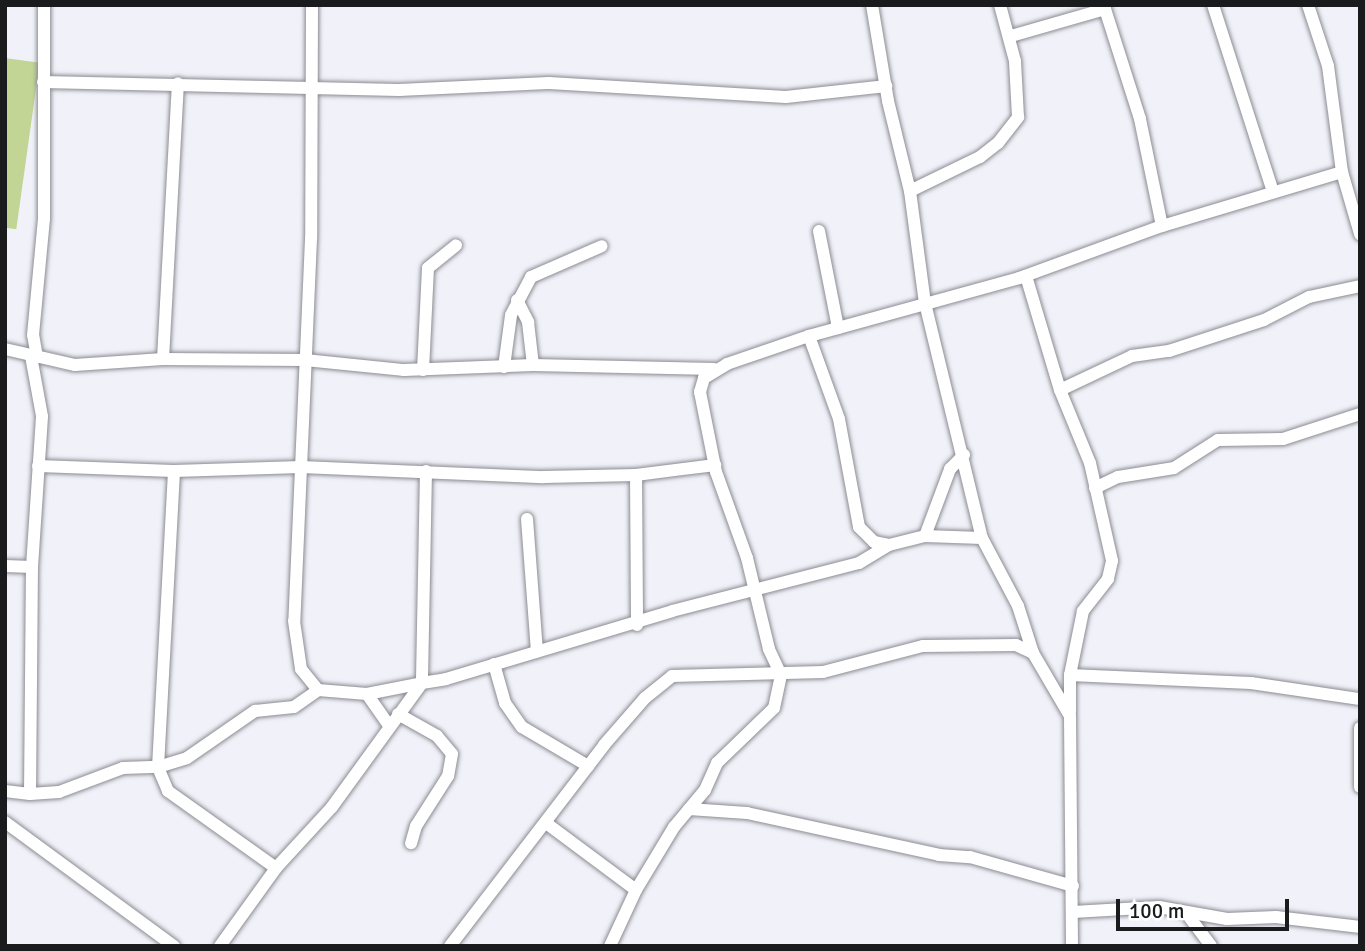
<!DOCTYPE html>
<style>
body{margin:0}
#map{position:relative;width:1365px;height:951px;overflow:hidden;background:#f1f2f9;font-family:Signika,sans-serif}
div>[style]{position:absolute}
.green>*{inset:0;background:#c2d594;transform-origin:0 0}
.roads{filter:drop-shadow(0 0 2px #8b8b92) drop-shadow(0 0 2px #8b8b92)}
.street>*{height:12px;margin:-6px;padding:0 6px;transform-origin:6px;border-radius:6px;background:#fff}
span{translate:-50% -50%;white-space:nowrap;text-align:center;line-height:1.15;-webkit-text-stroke:7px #fff;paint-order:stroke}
.frame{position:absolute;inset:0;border:7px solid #1a1b1d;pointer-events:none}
.scale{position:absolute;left:1116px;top:899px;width:173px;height:32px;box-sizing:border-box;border:4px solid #1a1b1d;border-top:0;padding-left:9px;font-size:21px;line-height:24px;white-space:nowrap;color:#1a1b1d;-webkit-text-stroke:5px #fff;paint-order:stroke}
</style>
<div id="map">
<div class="green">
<div style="left:5px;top:58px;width:35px;height:168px;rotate:8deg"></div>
</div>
<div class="roads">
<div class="street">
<div style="left:312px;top:5px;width:234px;rotate:90.2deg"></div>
<div style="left:311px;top:239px;width:382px;rotate:92.5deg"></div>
<div style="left:294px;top:621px;width:49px;rotate:81.7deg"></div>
<div style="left:301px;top:669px;width:27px;rotate:51deg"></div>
<div style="left:872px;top:5px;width:97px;rotate:80.5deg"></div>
<div style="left:888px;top:101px;width:93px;rotate:76.3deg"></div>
<div style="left:910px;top:191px;width:113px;rotate:82.4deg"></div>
<div style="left:925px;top:303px;width:242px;rotate:76.4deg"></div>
<div style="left:982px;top:538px;width:77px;rotate:62.1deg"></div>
<div style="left:1018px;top:606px;width:49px;rotate:72.3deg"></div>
<div style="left:1033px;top:653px;width:73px;rotate:59.6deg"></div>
<div style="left:1070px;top:716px;width:230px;rotate:89.5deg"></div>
<div style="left:1213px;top:5px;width:196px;rotate:72.2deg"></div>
<div style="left:1308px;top:5px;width:64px;rotate:71.8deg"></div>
<div style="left:1328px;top:66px;width:107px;rotate:82.5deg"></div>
<div style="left:1342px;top:172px;width:65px;rotate:73.8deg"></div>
<div style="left:1011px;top:36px;width:98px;rotate:-16deg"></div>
<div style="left:1105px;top:9px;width:115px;rotate:72.3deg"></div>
<div style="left:1140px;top:119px;width:109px;rotate:78.4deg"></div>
<div style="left:43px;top:82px;width:356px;rotate:1.3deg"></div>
<div style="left:399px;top:90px;width:150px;rotate:-2.7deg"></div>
<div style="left:549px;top:83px;width:237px;rotate:3.4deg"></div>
<div style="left:786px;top:97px;width:101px;rotate:-6.3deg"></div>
<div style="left:910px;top:191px;width:78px;rotate:-25.9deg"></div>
<div style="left:980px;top:157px;width:23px;rotate:-38deg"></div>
<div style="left:998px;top:143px;width:33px;rotate:-52deg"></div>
<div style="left:1018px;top:117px;width:56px;rotate:-93.1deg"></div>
<div style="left:1015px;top:61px;width:58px;rotate:-105deg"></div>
<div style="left:819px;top:231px;width:99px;rotate:78.9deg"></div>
<div style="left:1026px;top:276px;width:119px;rotate:73.4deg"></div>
<div style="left:1060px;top:390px;width:79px;rotate:67.7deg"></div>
<div style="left:1090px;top:463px;width:100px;rotate:77.3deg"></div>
<div style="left:1112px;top:561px;width:18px;rotate:103deg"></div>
<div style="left:1108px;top:579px;width:41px;rotate:128deg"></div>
<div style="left:1083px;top:611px;width:65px;rotate:101.5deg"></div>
<div style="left:1070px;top:675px;width:37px;rotate:90deg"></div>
<div style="left:517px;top:300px;width:25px;rotate:63deg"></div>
<div style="left:528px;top:322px;width:43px;rotate:83.4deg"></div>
<div style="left:809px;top:336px;width:88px;rotate:70.1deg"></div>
<div style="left:839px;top:419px;width:110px;rotate:79.5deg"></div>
<div style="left:859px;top:527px;width:21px;rotate:45deg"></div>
<div style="left:874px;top:542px;width:15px;rotate:11deg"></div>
<div style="left:889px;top:545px;width:37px;rotate:-14deg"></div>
<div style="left:925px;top:536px;width:57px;rotate:2deg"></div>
<div style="left:5px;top:349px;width:72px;rotate:12.9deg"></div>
<div style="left:75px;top:365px;width:88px;rotate:-3.9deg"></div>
<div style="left:163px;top:359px;width:142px;rotate:0.4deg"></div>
<div style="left:305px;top:360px;width:100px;rotate:5.8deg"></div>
<div style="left:404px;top:370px;width:129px;rotate:-2.2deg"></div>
<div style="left:533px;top:365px;width:181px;rotate:1.3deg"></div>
<div style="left:37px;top:357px;width:22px;rotate:-100deg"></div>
<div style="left:33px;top:335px;width:117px;rotate:-84.6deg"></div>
<div style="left:44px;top:219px;width:214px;rotate:-90deg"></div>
<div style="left:163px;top:359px;width:276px;rotate:-86.9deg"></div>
<div style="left:504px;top:367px;width:52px;rotate:-82.3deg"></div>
<div style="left:511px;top:315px;width:43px;rotate:-62.2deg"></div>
<div style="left:531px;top:277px;width:77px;rotate:-23.6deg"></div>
<div style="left:423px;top:370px;width:102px;rotate:-87.2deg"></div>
<div style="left:428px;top:268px;width:36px;rotate:-39deg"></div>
<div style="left:1060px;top:390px;width:80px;rotate:-25.3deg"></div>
<div style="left:1132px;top:356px;width:37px;rotate:-8deg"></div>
<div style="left:1169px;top:351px;width:100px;rotate:-18.1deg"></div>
<div style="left:1264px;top:320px;width:51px;rotate:-27.1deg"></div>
<div style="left:1309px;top:297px;width:52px;rotate:-12.2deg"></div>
<div style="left:38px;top:466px;width:136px;rotate:2.1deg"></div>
<div style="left:426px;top:471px;width:212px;rotate:91.1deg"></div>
<div style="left:422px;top:683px;width:153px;rotate:126deg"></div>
<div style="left:332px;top:807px;width:83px;rotate:132.6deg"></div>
<div style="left:276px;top:868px;width:133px;rotate:-144.5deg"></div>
<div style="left:168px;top:791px;width:26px;rotate:-113deg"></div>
<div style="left:158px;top:767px;width:30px;rotate:-17deg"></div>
<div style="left:187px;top:758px;width:83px;rotate:-34.7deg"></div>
<div style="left:255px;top:711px;width:39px;rotate:-6deg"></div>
<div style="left:294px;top:707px;width:29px;rotate:-35deg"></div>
<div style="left:318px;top:690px;width:49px;rotate:4.7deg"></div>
<div style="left:367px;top:694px;width:56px;rotate:-11.3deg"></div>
<div style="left:422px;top:683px;width:24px;rotate:-9deg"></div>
<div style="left:446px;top:679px;width:236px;rotate:-16.7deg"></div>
<div style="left:672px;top:611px;width:193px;rotate:-14.4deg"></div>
<div style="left:859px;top:563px;width:35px;rotate:-31deg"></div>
<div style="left:636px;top:475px;width:150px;rotate:89.6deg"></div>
<div style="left:1095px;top:488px;width:25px;rotate:-26deg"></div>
<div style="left:1118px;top:477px;width:57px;rotate:-9.1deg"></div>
<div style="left:1174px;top:468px;width:52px;rotate:-32.5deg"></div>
<div style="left:1218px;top:440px;width:65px;rotate:-0.9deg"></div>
<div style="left:1283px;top:439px;width:81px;rotate:-18deg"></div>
<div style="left:527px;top:519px;width:133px;rotate:85.7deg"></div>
<div style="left:925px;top:536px;width:72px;rotate:-69.5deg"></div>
<div style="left:950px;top:469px;width:20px;rotate:-45deg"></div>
<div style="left:5px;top:566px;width:27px;rotate:2deg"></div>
<div style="left:494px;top:664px;width:41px;rotate:74.2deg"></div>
<div style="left:505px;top:703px;width:29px;rotate:55deg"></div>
<div style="left:522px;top:727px;width:77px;rotate:30.6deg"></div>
<div style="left:1070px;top:675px;width:181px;rotate:2.5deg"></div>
<div style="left:1251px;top:683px;width:110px;rotate:8.4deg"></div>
<div style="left:367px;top:694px;width:39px;rotate:55deg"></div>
<div style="left:398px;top:714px;width:45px;rotate:29.4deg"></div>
<div style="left:437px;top:736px;width:23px;rotate:50deg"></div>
<div style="left:452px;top:754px;width:22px;rotate:100deg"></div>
<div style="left:448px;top:776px;width:59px;rotate:122.6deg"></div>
<div style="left:416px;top:826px;width:18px;rotate:106deg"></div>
<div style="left:1360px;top:728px;width:59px;rotate:90deg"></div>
<div style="left:5px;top:791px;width:25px;rotate:7deg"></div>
<div style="left:30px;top:794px;width:227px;rotate:-89.5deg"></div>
<div style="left:32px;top:567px;width:151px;rotate:-86.2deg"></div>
<div style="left:42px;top:416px;width:61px;rotate:-100.4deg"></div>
<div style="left:30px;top:794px;width:29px;rotate:-4deg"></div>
<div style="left:59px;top:792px;width:68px;rotate:-20.6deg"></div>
<div style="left:123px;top:768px;width:35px;rotate:-2deg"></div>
<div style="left:158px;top:767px;width:296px;rotate:-86.9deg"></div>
<div style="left:174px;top:471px;width:127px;rotate:-1.8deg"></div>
<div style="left:301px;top:467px;width:243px;rotate:2.4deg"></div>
<div style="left:544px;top:477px;width:92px;rotate:-1.2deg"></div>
<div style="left:636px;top:475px;width:80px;rotate:-7.2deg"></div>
<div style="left:689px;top:809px;width:58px;rotate:3.9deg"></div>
<div style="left:747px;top:813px;width:197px;rotate:12.3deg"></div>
<div style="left:939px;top:855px;width:31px;rotate:4deg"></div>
<div style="left:970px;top:857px;width:107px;rotate:15.7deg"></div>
<div style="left:5px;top:822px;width:210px;rotate:36.3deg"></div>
<div style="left:546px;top:823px;width:112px;rotate:36.7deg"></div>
<div style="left:1073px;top:912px;width:86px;rotate:-3.3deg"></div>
<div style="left:1159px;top:907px;width:69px;rotate:10deg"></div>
<div style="left:1227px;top:919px;width:49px;rotate:-2.3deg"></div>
<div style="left:1276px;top:917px;width:85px;rotate:6.8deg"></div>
<div style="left:1187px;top:914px;width:40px;rotate:53deg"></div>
<div style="left:220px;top:946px;width:96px;rotate:-54.3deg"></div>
<div style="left:450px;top:946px;width:253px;rotate:-52.5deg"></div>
<div style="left:604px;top:745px;width:62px;rotate:-48.9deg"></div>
<div style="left:645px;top:698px;width:35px;rotate:-39deg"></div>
<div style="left:672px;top:676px;width:151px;rotate:-1.5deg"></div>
<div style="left:823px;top:672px;width:103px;rotate:-14.6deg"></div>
<div style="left:923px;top:646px;width:93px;rotate:-0.6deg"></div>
<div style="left:1016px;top:645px;width:19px;rotate:25deg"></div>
<div style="left:610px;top:946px;width:62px;rotate:-65.1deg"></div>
<div style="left:636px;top:890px;width:74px;rotate:-58.9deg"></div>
<div style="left:674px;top:827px;width:48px;rotate:-50deg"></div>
<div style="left:705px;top:790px;width:30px;rotate:-66deg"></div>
<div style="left:717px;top:763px;width:79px;rotate:-44deg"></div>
<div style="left:774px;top:708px;width:34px;rotate:-78deg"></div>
<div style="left:781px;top:675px;width:29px;rotate:-115deg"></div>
<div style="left:769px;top:649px;width:94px;rotate:-103.6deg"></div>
<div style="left:747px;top:558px;width:91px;rotate:-109.8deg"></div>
<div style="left:716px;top:472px;width:82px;rotate:-101.3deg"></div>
<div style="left:700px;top:392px;width:15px;rotate:-74deg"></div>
<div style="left:704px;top:378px;width:27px;rotate:-31deg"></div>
<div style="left:727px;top:364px;width:87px;rotate:-18.9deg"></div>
<div style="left:809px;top:336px;width:218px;rotate:-15.4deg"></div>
<div style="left:1019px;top:278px;width:152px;rotate:-20deg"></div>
<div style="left:1162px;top:226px;width:188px;rotate:-16.7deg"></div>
</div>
</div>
<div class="frame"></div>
<div class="scale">100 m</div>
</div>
